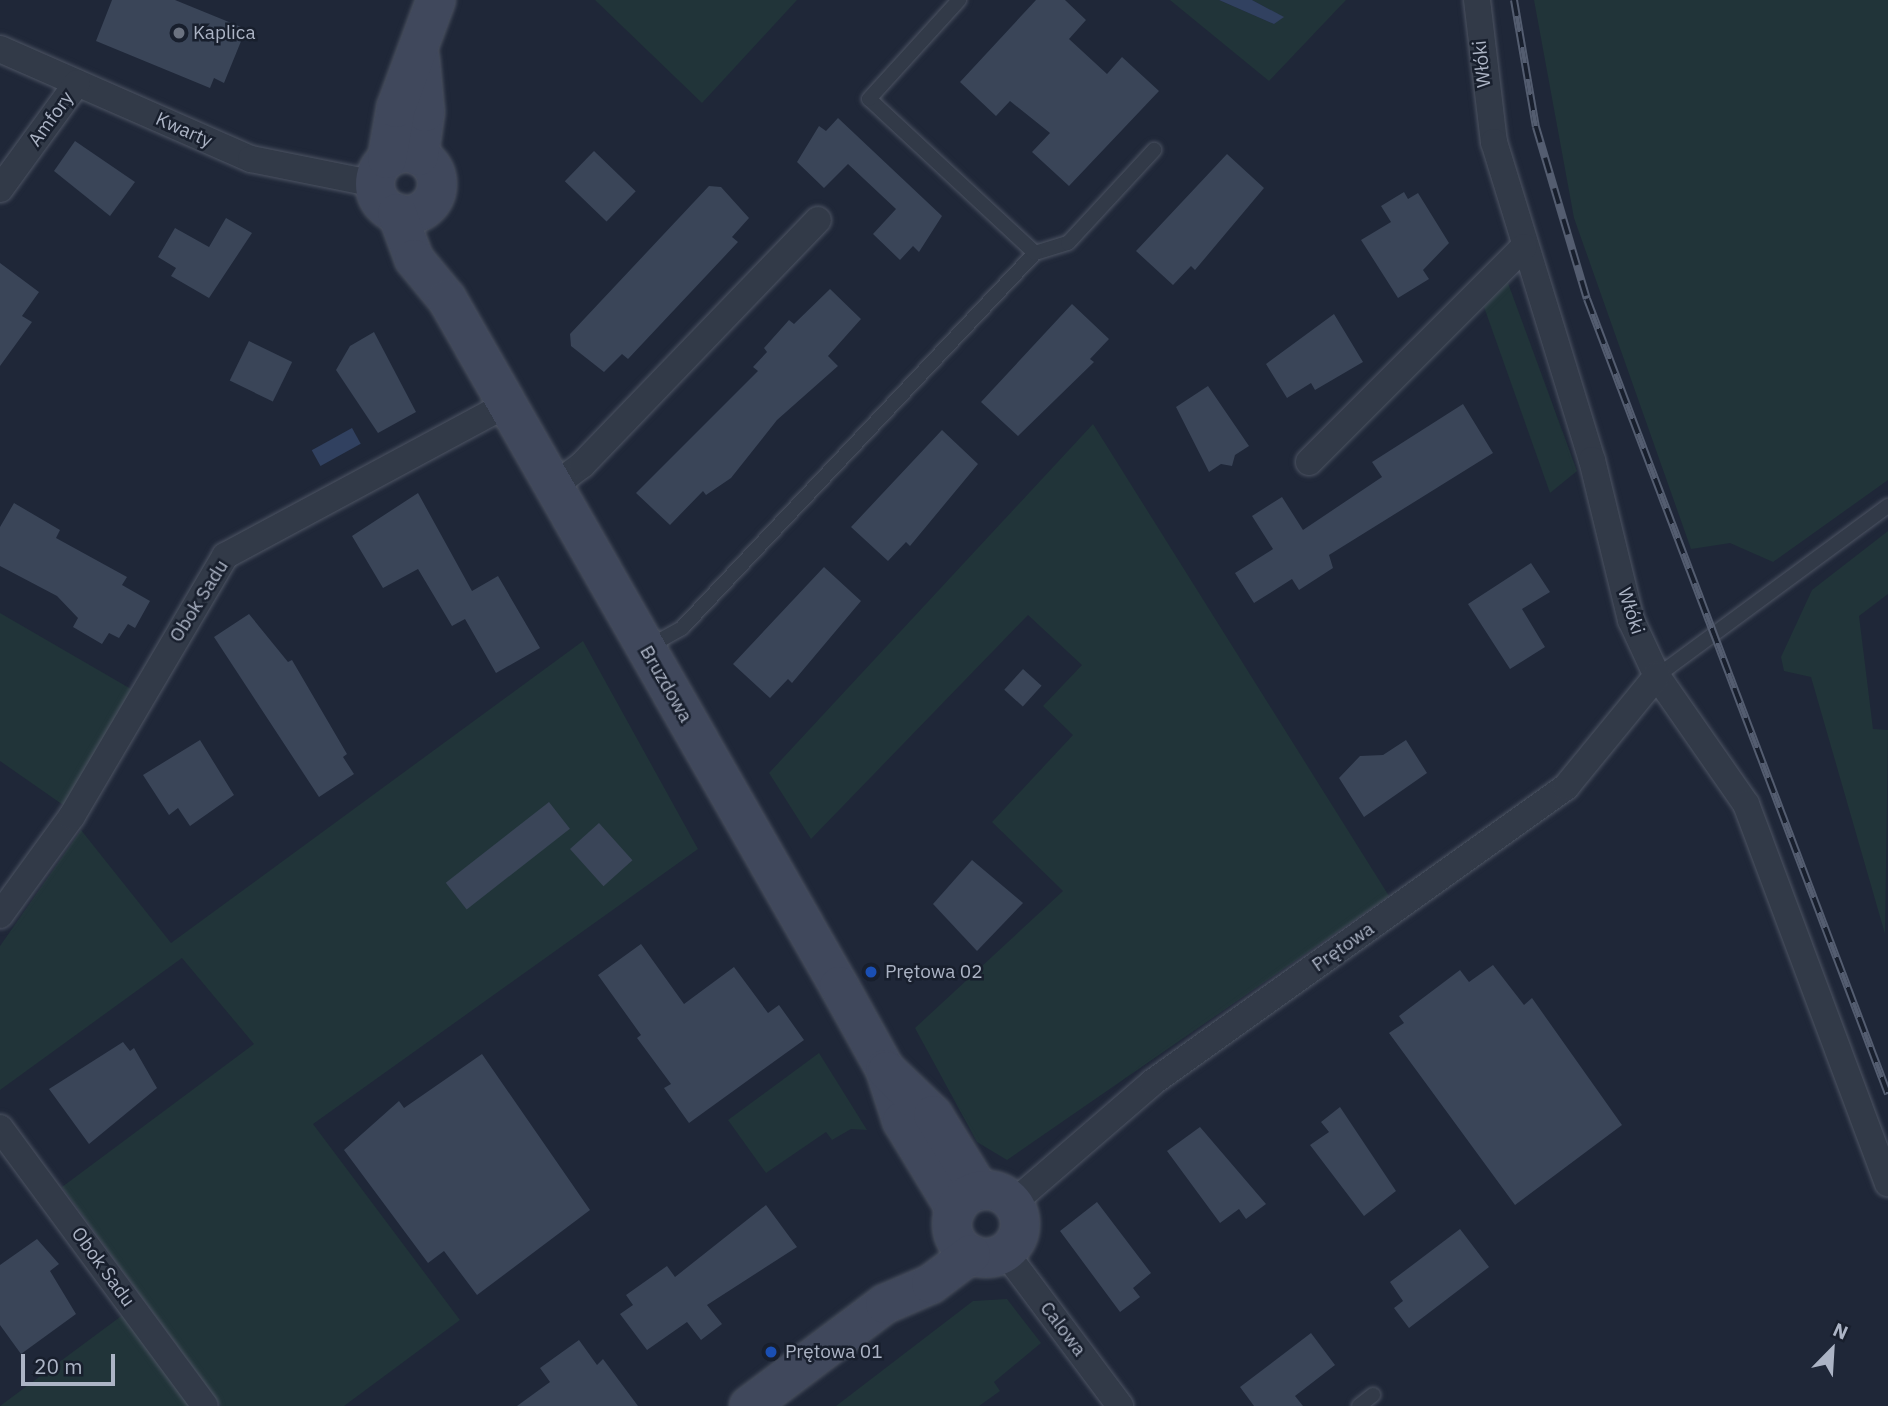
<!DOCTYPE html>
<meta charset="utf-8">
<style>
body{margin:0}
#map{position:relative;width:1888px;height:1406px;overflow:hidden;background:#1f2738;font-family:"IBM Plex Sans",sans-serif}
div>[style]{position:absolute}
.green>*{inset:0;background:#213439}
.water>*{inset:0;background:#314160;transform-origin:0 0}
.building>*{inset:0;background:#3a4558;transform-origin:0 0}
.roads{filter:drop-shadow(0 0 2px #4d5463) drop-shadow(0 0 2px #4d5463)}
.lane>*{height:14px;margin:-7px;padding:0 7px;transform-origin:7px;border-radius:7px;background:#323a48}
.street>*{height:26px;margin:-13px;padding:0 13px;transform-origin:13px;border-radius:13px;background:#323a48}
.secondary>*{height:38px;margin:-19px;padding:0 19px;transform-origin:19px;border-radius:19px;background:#40485c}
.secondary>.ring{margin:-19px;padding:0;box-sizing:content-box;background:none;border:38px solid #40485c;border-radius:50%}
.rail>*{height:8px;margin-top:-4px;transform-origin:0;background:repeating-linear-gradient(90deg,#181f2d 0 16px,#545d70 0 32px);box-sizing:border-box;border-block:2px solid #545d70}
.dots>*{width:19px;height:19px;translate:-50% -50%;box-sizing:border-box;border:4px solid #181f2d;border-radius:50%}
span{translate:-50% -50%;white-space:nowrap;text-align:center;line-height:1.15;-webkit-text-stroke:5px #181f2d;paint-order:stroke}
.poi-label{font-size:19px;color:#acb4c5}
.left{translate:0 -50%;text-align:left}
.street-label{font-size:19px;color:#acb4c5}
.north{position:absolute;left:1797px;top:1315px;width:70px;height:70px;-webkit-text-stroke:5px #181f2d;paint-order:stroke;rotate:24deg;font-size:19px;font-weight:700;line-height:28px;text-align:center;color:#acb4c5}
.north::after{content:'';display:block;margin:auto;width:24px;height:32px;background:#acb4c5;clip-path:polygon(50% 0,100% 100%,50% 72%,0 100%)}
.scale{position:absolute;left:21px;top:1354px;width:94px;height:32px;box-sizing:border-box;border:4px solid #acb4c5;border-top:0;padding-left:9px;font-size:21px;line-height:24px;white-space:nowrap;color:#acb4c5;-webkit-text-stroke:5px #181f2d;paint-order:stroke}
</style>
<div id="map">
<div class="green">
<div style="clip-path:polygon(595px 0,797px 0,702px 103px)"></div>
<div style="clip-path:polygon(1170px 0,1219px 0,1274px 24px,1283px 17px,1252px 0,1346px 0,1269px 81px)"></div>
<div style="clip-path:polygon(1534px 0,1888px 0,1888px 480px,1773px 562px,1730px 543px,1691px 549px,1574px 218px)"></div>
<div style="clip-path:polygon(1508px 283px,1577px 471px,1550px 493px,1484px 307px)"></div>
<div style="clip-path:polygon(1093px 424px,1389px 896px,1007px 1160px,977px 1142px,915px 1028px,1063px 891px,992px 822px,1073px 735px,1043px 706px,1082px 665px,1028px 615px,811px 839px,769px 773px)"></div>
<div style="clip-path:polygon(1888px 531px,1888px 594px,1859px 616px,1873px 729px,1888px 730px,1885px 934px,1811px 677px,1784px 671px,1781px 657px,1812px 590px)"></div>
<div style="clip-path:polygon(0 613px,131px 689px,66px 807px,0 761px)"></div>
<div style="clip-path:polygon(583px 641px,698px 849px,313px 1124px,460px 1320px,344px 1406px,221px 1406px,62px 1187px,254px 1044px,182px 958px,0 1090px,0 946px,81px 830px,171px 943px)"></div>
<div style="clip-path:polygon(819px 1053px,867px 1130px,851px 1129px,832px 1140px,826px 1132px,766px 1173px,728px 1120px)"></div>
<div style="clip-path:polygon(1007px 1299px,1041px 1343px,994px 1382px,1000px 1391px,979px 1406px,836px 1406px,973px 1301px)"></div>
<div style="clip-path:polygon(124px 1314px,192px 1406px,0 1406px)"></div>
</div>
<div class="water">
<div style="clip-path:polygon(1219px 0,1252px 0,1284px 17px,1274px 24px)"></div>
<div style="left:352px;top:428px;width:18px;height:46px;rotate:61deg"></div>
</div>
<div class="building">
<div style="clip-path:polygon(112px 0,175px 0,246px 29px,224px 83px,214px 78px,210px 88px,96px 41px)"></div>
<div style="clip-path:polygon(1036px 0,1065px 0,1086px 20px,1069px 39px,1107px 74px,1122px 57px,1159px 91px,1069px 186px,1032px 152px,1050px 133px,1010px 101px,996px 116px,960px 82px)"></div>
<div style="clip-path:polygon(838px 118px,942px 216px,919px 252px,913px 246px,900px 260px,873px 234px,896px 209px,848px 164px,824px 188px,797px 162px,819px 126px,826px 131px)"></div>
<div style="clip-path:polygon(75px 141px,135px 182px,110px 216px,54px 171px)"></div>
<div style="left:594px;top:151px;width:58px;height:42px;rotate:44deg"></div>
<div style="clip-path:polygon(1227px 154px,1264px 188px,1195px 270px,1191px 266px,1173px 285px,1136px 251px)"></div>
<div style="clip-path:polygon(709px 186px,721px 187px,749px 218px,732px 237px,738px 242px,628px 359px,622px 354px,604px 372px,571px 346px,570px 334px)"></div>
<div style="clip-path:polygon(1404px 192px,1408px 199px,1418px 193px,1449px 243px,1423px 270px,1429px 279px,1398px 298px,1361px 240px,1391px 222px,1381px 206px)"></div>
<div style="clip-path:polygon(226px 218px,252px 233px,209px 298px,171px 276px,176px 268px,158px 257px,175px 228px,209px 247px)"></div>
<div style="clip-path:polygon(0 263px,39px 292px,22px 316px,32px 322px,0 366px)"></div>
<div style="clip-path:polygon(830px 289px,861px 319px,828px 356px,838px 366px,777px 420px,731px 478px,706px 495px,703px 491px,670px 525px,636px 493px,758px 371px,753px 367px,767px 352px,764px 348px,789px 320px,794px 324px)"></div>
<div style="clip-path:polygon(1072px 304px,1109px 339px,1090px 359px,1094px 362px,1018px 436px,981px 402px)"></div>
<div style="clip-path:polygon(1334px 314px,1363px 362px,1315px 390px,1311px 383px,1287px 398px,1266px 364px)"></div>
<div style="clip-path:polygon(374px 332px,416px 412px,378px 433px,336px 370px,350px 346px)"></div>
<div style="left:249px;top:341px;width:48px;height:44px;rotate:26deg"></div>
<div style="clip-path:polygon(1208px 386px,1249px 446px,1235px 455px,1232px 466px,1221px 464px,1209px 472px,1176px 407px)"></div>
<div style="clip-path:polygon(1463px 404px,1493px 453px,1329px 555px,1333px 568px,1299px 590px,1292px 579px,1254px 603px,1235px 573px,1273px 549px,1252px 516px,1282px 497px,1303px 530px,1382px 477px,1372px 462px)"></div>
<div style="clip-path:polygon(942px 430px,978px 464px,910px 546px,906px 542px,888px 561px,851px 527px)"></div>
<div style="clip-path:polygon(418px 493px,472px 591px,498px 576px,540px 648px,496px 673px,465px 619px,452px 626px,418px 569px,383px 588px,352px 536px)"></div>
<div style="clip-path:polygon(14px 503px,60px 530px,56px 538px,127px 577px,122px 585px,150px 601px,135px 628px,128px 624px,119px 638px,109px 633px,102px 644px,73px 627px,78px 618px,57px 596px,0 566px,0 527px)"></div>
<div style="clip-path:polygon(1531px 563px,1550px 592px,1522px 609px,1545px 647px,1510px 669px,1468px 604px)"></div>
<div style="clip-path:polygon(824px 567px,861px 601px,792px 683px,788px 679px,770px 698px,733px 664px)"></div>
<div style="clip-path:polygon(249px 614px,288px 662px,292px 660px,347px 754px,343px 757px,354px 774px,319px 797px,214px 637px)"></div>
<div style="left:1023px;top:669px;width:25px;height:28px;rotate:42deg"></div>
<div style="clip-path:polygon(200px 740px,234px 795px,190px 826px,178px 808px,169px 815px,143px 775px)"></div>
<div style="clip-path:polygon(1406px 740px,1427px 773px,1364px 817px,1339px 778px,1360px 756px,1383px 755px)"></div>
<div style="left:549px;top:802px;width:34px;height:131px;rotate:52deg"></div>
<div style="left:599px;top:823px;width:50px;height:39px;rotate:48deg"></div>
<div style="clip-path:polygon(972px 860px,1023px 903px,977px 951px,933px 904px)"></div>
<div style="clip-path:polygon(641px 944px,684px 1004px,734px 967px,768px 1013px,779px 1005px,804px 1040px,689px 1123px,664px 1088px,671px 1084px,637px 1038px,641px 1035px,598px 975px)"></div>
<div style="clip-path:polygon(1493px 965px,1524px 1005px,1532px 998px,1622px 1125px,1515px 1205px,1389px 1033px,1404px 1023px,1399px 1016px,1460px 970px,1469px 982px)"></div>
<div style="clip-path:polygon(123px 1042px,130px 1051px,134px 1048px,157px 1088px,89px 1144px,49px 1089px)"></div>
<div style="clip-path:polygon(482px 1054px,590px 1210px,477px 1295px,444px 1251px,428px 1263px,344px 1150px,399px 1101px,404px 1108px)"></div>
<div style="clip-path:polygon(1340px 1107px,1396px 1191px,1364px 1216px,1310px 1145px,1329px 1132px,1321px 1122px)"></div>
<div style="clip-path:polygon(1200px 1127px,1266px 1204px,1246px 1219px,1239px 1209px,1220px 1223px,1167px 1151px)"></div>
<div style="clip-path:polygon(1097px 1202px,1151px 1273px,1133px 1288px,1140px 1297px,1120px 1312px,1060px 1231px)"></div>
<div style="clip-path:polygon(766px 1205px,797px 1247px,707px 1305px,722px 1324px,701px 1340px,687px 1322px,647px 1350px,620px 1314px,633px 1305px,626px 1295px,667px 1266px,675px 1277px)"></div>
<div style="clip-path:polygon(1460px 1229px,1489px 1267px,1409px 1328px,1394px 1308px,1403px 1301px,1390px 1282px)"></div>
<div style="clip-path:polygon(37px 1239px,59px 1264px,50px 1271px,76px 1314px,21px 1354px,0 1325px,0 1265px)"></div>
<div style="clip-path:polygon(1311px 1333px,1335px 1365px,1295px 1396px,1303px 1406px,1254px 1406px,1240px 1387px)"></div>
<div style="clip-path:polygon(579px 1340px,597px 1365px,603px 1359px,638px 1406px,517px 1406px,550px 1382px,540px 1368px)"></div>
</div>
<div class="roads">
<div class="lane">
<div style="left:1035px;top:253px;width:34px;rotate:-17deg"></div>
<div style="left:1068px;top:243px;width:127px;rotate:-47.2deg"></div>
<div style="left:648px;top:647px;width:39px;rotate:-29deg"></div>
<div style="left:682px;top:628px;width:515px;rotate:-46.73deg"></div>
<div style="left:1035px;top:253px;width:226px;rotate:-137.1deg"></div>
<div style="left:869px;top:99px;width:134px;rotate:-47.7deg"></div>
<div style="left:1657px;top:676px;width:287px;rotate:-36.4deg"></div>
<div style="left:1359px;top:1406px;width:18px;rotate:-38deg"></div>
</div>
<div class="street">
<div style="left:1477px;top:0;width:143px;rotate:83.2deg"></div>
<div style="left:1494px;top:142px;width:333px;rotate:72.9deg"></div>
<div style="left:1592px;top:460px;width:165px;rotate:76.3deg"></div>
<div style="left:1631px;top:620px;width:62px;rotate:65.1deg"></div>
<div style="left:1657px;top:676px;width:156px;rotate:55.2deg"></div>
<div style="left:1746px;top:804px;width:405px;rotate:69.5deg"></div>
<div style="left:0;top:49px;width:274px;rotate:23.7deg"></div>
<div style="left:251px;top:159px;width:127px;rotate:11.3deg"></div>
<div style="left:0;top:189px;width:131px;rotate:-54deg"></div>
<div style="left:1309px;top:462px;width:304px;rotate:-45deg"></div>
<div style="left:554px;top:486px;width:35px;rotate:-37deg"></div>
<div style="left:582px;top:465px;width:340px;rotate:-46.1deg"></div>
<div style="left:0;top:915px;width:122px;rotate:-54deg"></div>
<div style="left:72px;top:816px;width:302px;rotate:-59.5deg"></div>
<div style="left:225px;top:556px;width:320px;rotate:-28.3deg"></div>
<div style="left:0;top:1128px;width:345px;rotate:53.6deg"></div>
<div style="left:1013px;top:1203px;width:185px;rotate:-40.8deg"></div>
<div style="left:1153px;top:1082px;width:508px;rotate:-35.54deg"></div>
<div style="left:1566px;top:787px;width:144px;rotate:-50.7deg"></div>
<div style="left:1005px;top:1252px;width:192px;rotate:53.2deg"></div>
</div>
<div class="secondary">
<div class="ring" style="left:375px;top:153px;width:24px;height:24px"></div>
<div style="left:419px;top:156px;width:44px;rotate:-82.2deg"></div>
<div style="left:425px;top:112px;width:54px;rotate:-95.3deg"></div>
<div style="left:387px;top:159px;width:52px;rotate:-80deg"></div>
<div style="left:396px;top:108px;width:115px;rotate:-69.7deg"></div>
<div style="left:397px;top:213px;width:49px;rotate:69.7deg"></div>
<div style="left:414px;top:259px;width:52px;rotate:50.5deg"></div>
<div style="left:447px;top:299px;width:791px;rotate:60.29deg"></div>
<div style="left:839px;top:986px;width:95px;rotate:61deg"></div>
<div style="left:885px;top:1069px;width:55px;rotate:71.9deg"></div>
<div style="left:902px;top:1121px;width:104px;rotate:58.8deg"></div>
<div style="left:887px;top:1071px;width:64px;rotate:43.7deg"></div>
<div style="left:933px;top:1115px;width:89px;rotate:58.3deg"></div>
<div class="ring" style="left:952px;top:1190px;width:30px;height:30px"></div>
<div style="left:749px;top:1406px;width:170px;rotate:-36.9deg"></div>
<div style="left:885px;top:1304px;width:50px;rotate:-23.5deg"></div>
<div style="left:931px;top:1284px;width:50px;rotate:-36.9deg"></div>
</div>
</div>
<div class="rail">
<div style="left:1514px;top:0;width:129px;rotate:80.2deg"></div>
<div style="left:1536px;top:127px;width:179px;rotate:73.5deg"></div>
<div style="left:1587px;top:299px;width:850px;rotate:69.26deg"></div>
</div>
<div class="dots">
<div style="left:179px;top:33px;background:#6b7280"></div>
<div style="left:871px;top:972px;background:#1a4fb4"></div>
<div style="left:771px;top:1352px;background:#1a4fb4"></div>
</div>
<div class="poi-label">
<span class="left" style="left:193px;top:33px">Kaplica</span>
<span class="left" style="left:885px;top:972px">Prętowa 02</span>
<span class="left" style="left:785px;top:1352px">Prętowa 01</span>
</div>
<div class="street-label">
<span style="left:1482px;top:64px;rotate:-96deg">Włóki</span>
<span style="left:51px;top:119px;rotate:-54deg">Amfory</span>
<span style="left:184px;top:130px;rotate:24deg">Kwarty</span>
<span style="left:199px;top:601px;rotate:-58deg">Obok Sadu</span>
<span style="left:1631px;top:611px;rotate:72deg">Włóki</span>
<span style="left:666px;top:684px;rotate:60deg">Bruzdowa</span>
<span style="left:1343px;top:947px;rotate:-35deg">Prętowa</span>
<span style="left:103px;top:1267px;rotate:54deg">Obok Sadu</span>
<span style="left:1063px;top:1329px;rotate:53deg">Calowa</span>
</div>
<div class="north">N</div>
<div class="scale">20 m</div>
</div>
